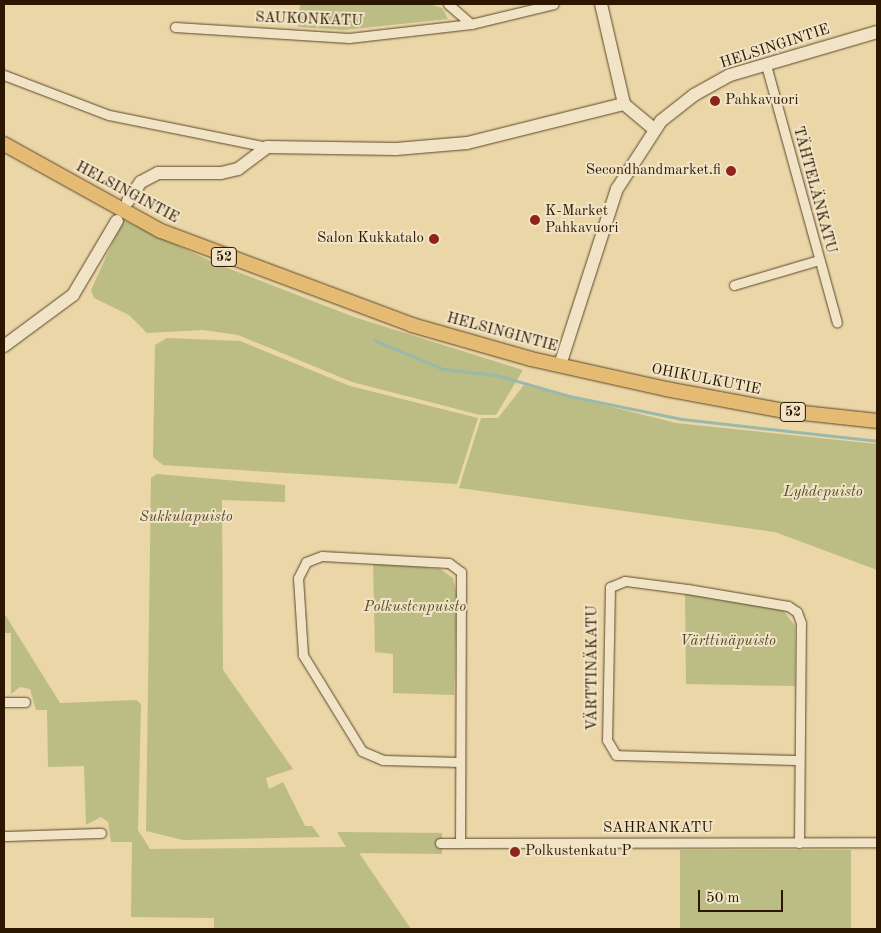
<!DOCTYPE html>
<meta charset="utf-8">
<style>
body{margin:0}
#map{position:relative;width:881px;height:933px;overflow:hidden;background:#ead6a7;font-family:"Old Standard TT",serif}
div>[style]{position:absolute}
.green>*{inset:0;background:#bbbd84;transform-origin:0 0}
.stream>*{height:3px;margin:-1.5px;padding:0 1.5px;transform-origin:1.5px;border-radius:1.5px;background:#98b9ab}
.roads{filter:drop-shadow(0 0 1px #5c462a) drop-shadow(0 0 1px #5c462a)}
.street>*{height:9px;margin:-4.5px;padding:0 4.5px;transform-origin:4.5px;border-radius:4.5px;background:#f1e4c6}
.secondary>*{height:12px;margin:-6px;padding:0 6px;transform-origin:6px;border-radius:6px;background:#f1e4c6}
.primary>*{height:14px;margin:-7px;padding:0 7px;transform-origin:7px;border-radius:7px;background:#e5bb74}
.dots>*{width:14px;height:14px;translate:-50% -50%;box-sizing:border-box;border:2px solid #f1e4c6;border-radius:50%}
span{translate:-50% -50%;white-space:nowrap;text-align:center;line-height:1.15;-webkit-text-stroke:4px #f1e4c6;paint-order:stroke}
.shield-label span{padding:1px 4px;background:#f1e4c6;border:1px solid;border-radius:4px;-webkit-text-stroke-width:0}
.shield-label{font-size:14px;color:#2c1600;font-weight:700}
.street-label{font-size:15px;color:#2c1600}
.poi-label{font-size:15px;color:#2c1600}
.left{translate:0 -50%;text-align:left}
.right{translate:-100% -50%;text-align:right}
.park-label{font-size:15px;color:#574828;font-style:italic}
.frame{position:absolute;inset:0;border:5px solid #2c1600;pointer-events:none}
.scale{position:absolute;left:698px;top:890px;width:85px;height:22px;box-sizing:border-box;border:2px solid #2c1600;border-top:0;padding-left:6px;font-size:15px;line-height:18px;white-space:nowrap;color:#2c1600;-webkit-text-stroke:4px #f1e4c6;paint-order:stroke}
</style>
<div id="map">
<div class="green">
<div style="clip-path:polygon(300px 4px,429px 4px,442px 8px,448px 19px,344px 30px,298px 27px)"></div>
<div style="clip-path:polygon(123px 220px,217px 264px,354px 317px,523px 370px,496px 415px,480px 415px,352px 382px,238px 335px,203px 330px,147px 333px,129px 315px,94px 298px,91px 290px)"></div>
<div style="clip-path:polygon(167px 338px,240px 341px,350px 386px,478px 418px,457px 484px,163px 465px,153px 457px,155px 345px)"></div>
<div style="clip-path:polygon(524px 385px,676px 423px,877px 444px,877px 570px,775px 532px,459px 488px,481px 418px,498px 418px)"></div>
<div style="clip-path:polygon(157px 474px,285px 485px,285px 502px,222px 500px,223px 670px,293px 769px,266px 778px,269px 789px,283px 782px,305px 826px,312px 826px,320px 837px,183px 840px,146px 831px,151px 478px)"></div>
<div style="clip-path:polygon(373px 562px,440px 569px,453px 578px,457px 595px,454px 695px,393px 693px,393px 654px,375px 652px)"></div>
<div style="clip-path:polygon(685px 593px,783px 610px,795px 626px,795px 686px,686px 684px)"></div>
<div style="clip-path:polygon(4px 613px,60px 703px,136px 700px,141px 704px,138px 830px,150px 849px,346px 847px,337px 832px,442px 833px,442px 854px,359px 853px,411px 929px,214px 929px,214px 918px,131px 917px,132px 842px,111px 842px,108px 822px,101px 817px,86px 825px,84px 766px,48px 767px,47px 710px,36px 710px,30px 689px,20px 687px,11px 694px,11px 633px,4px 633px)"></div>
<div style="left:680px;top:850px;width:171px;height:79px"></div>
</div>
<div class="stream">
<div style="left:374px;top:340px;width:75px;rotate:22.8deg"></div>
<div style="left:443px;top:369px;width:53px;rotate:6.5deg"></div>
<div style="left:496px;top:375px;width:76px;rotate:16deg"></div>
<div style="left:569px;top:396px;width:115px;rotate:11.5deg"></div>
<div style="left:682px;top:419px;width:196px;rotate:6.4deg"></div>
</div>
<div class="roads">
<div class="street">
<div style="left:448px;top:4px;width:30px;rotate:41deg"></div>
<div style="left:175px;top:27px;width:174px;rotate:3.6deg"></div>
<div style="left:349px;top:38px;width:123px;rotate:-6.5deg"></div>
<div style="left:471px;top:24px;width:85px;rotate:-13.5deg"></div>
<div style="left:766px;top:65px;width:267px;rotate:74.6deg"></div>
<div style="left:4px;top:75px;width:112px;rotate:20.9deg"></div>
<div style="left:109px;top:115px;width:161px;rotate:11.4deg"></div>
<div style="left:734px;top:285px;width:89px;rotate:-16.4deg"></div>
<div style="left:4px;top:702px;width:21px"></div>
<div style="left:460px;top:762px;width:77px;rotate:-178.5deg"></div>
<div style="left:383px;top:760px;width:23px;rotate:-157deg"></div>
<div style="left:362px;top:751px;width:113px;rotate:-121.6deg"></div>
<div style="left:303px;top:655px;width:77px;rotate:-93.7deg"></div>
<div style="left:298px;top:578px;width:18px;rotate:-63deg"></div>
<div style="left:306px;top:562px;width:17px;rotate:-21deg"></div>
<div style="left:322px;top:556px;width:127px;rotate:3.2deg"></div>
<div style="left:449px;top:563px;width:15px;rotate:37deg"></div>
<div style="left:461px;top:572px;width:271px;rotate:90.2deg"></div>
<div style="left:4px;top:836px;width:97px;rotate:-1.8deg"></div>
<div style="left:440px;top:843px;width:437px;rotate:-0.1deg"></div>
<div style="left:799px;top:843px;width:220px;rotate:-89.5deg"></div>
<div style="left:801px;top:623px;width:12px;rotate:-110deg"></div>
<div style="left:797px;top:612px;width:11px;rotate:-146deg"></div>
<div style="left:788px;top:606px;width:102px;rotate:-170.4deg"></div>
<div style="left:687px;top:589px;width:63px;rotate:-172.6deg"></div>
<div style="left:625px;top:581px;width:16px;rotate:158deg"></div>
<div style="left:610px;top:587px;width:153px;rotate:91.1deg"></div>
<div style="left:607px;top:740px;width:17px;rotate:59deg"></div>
<div style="left:616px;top:755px;width:183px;rotate:1.6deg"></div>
</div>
<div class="secondary">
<div style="left:601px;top:4px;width:103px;rotate:77deg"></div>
<div style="left:624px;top:104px;width:40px;rotate:40deg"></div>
<div style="left:128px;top:201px;width:23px;rotate:-56deg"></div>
<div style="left:141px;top:182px;width:19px;rotate:-28deg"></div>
<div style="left:158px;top:173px;width:63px"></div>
<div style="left:221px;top:173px;width:17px;rotate:-13deg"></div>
<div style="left:238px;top:169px;width:36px;rotate:-37deg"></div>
<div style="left:267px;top:147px;width:129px;rotate:0.9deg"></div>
<div style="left:396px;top:149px;width:71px;rotate:-4.8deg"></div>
<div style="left:467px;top:143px;width:162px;rotate:-14deg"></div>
<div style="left:4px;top:346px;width:86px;rotate:-36.5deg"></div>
<div style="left:73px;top:295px;width:86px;rotate:-59.3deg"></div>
<div style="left:560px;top:365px;width:185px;rotate:-72.1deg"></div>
<div style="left:617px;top:189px;width:81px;rotate:-57.1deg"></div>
<div style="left:661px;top:121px;width:42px;rotate:-38.2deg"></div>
<div style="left:694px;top:95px;width:41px;rotate:-29.1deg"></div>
<div style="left:730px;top:75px;width:153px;rotate:-16.3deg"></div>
</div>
<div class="primary">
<div style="left:4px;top:144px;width:179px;rotate:29deg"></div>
<div style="left:161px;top:231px;width:268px;rotate:20.5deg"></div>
<div style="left:412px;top:325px;width:124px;rotate:15.9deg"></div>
<div style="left:531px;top:359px;width:138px;rotate:12.5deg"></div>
<div style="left:666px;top:389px;width:121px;rotate:10.5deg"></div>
<div style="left:785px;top:411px;width:93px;rotate:6.2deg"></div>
</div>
</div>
<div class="dots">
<div style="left:715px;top:101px;background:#8f2418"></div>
<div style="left:731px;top:171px;background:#8f2418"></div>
<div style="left:535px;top:220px;background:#8f2418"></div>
<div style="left:434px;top:239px;background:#8f2418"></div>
<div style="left:515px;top:852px;background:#8f2418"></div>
</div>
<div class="shield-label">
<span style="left:224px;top:257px">52</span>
<span style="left:793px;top:412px">52</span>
</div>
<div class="street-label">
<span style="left:309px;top:20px;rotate:2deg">SAUKONKATU</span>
<span style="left:775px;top:47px;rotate:-18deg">HELSINGINTIE</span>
<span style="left:814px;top:190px;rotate:75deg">TÄHTELÄNKATU</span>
<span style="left:127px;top:193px;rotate:28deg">HELSINGINTIE</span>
<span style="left:502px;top:333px;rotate:15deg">HELSINGINTIE</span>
<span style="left:706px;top:380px;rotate:11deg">OHIKULKUTIE</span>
<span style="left:593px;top:668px;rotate:-90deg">VÄRTTINÄKATU</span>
<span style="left:658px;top:829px">SAHRANKATU</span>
</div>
<div class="poi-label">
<span class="left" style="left:725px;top:101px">Pahkavuori</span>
<span class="right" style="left:721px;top:171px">Secondhandmarket.fi</span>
<span class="left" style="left:545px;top:220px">K-Market<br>Pahkavuori</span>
<span class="right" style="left:424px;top:239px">Salon Kukkatalo</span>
<span class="left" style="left:525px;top:852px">Polkustenkatu P</span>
</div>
<div class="park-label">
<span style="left:823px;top:493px">Lyhdepuisto</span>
<span style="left:186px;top:518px">Sukkulapuisto</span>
<span style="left:415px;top:608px">Polkustenpuisto</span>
<span style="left:728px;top:642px">Värttinäpuisto</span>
</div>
<div class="frame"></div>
<div class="scale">50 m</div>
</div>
